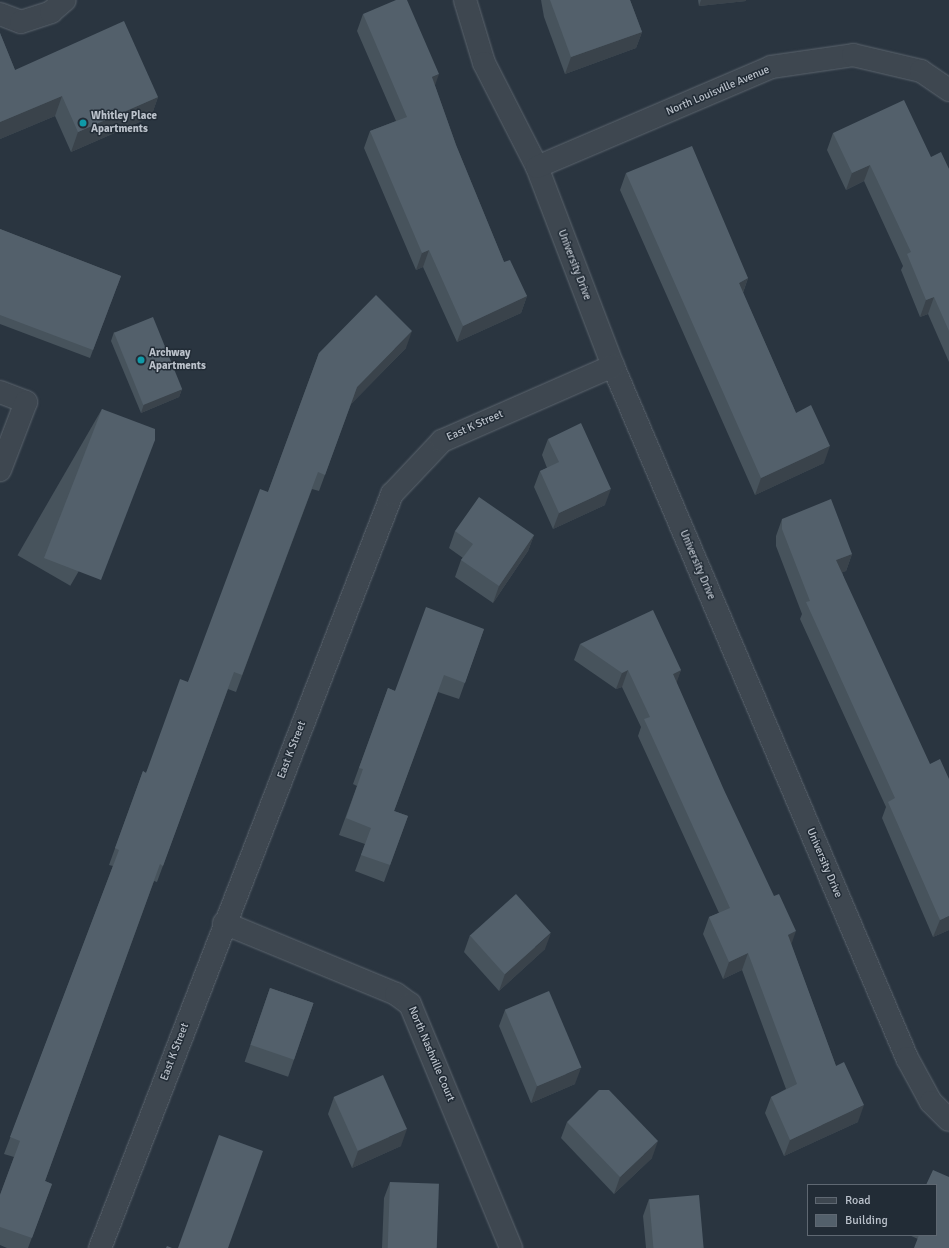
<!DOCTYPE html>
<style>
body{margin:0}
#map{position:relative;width:949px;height:1248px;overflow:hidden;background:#2a3540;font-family:Signika,sans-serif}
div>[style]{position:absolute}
.roads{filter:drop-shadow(0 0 1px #5c656e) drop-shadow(0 0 1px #5c656e)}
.minor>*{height:22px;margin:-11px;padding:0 11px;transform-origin:11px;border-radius:11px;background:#3e4750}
.wall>*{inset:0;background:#47535c;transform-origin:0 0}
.shaded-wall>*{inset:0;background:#3a434b}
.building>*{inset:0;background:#53606b;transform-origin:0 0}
.dots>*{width:11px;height:11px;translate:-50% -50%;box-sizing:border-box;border:2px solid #222c36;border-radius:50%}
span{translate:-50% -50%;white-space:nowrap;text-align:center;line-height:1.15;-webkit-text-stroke:3px #222c36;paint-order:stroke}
.street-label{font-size:11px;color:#bbc2cb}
.poi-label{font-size:11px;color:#bbc2cb;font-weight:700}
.left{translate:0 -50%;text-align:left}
.legend{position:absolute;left:807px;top:1184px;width:130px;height:52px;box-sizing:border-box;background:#222c36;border:1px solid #5f6872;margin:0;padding:5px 7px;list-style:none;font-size:12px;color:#bbc2cb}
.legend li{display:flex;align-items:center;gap:8px;height:20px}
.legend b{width:20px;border:1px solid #5f6872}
</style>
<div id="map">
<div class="roads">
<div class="minor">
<div style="left:465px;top:0;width:66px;rotate:73.2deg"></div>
<div style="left:484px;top:63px;width:117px;rotate:63deg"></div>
<div style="left:537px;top:167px;width:213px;rotate:69.1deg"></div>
<div style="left:613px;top:366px;width:752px;rotate:66.98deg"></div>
<div style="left:907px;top:1058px;width:50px;rotate:61.4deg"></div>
<div style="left:931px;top:1102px;width:25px;rotate:45deg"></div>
<div style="left:0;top:14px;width:22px;rotate:21deg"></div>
<div style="left:21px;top:22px;width:32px;rotate:-18deg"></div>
<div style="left:51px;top:12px;width:18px;rotate:-41deg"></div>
<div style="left:537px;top:167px;width:254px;rotate:-23.1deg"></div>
<div style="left:771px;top:67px;width:83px;rotate:-8.3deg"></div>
<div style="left:853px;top:55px;width:70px;rotate:13.2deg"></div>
<div style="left:921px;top:71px;width:34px;rotate:34deg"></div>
<div style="left:0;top:392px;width:28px;rotate:21deg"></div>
<div style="left:26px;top:402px;width:73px;rotate:110.9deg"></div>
<div style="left:224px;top:923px;width:186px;rotate:22.4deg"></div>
<div style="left:396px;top:994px;width:17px;rotate:36deg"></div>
<div style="left:410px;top:1004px;width:264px;rotate:67.5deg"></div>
<div style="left:100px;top:1248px;width:809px;rotate:-68.83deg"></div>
<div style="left:392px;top:494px;width:73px;rotate:-46.7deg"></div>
<div style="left:442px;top:441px;width:187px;rotate:-23.7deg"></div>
</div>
</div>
<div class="wall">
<div style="clip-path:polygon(541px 0,630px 0,642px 32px,636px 48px,565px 74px,544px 17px)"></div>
<div style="clip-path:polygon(698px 0,746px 0,746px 1px,699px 6px)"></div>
<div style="clip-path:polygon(363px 14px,435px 86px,456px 145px,504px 262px,527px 296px,521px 313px,457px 342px,423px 267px,416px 270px,364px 148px,370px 131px,396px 121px,357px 31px)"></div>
<div style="clip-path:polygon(0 33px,15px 70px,158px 97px,151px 117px,71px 152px,55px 116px,0 139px)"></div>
<div style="clip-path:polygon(833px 133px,931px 157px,949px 169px,949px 362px,928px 314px,920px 317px,901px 270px,903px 266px,864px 181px,846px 190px,827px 150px)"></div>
<div style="clip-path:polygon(626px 173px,748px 278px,743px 293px,796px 413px,824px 463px,755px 495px,620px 190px)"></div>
<div style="clip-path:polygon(0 229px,121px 276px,90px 358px,0 324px)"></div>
<div style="clip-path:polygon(114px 332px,182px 389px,179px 397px,141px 413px,111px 341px)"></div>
<div style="clip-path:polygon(406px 348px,351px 404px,319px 491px,312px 489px,236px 692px,228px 689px,157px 882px,154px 881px,45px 1181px,52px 1184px,28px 1248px,7px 1248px,0 1245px,0 1195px,14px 1157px,4px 1154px,113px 866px,109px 865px,143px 771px,146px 773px,188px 682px,268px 492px,319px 353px)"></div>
<div style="left:102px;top:409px;width:61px;height:169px;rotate:30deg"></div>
<div style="clip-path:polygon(548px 439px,605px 505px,553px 529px,534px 487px,540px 471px,547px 468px,542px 455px)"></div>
<div style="clip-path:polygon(782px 519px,852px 554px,846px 571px,842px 572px,949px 930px,933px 937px,882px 818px,886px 807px,800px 619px,802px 614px,776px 546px,776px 536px)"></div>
<div style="clip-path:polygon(455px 531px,534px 535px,528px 551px,493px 603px,455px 577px,461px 560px,463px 558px,449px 548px)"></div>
<div style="clip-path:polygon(484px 629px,459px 699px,438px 692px,394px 811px,408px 816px,384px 882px,355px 871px,365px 844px,339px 835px,357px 786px,353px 784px,388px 688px,395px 691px)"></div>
<div style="clip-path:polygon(580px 644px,681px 670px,676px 682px,791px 944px,836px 1066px,858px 1122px,784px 1156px,765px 1113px,771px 1097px,786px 1089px,742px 970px,723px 979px,703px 934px,709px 917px,719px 913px,638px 736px,641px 727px,622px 687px,616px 689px,574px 660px)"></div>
<div style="clip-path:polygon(470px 935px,545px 949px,499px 991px,464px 952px)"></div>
<div style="left:270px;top:988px;width:46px;height:78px;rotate:19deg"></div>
<div style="clip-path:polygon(505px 1010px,575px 1084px,531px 1103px,499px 1026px)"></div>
<div style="clip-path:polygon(334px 1097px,401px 1146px,352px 1168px,328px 1114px)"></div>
<div style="clip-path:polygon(567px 1122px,652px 1158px,614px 1194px,561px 1138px)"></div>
<div style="clip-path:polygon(390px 1182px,435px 1248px,382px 1248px,384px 1198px)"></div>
<div style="clip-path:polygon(649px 1199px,704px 1248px,646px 1248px,643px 1216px)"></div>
<div style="clip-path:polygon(909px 1235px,936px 1235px,918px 1239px)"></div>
</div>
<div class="shaded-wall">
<div style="clip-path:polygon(701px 0,746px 0,746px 1px,699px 6px)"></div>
<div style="clip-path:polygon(642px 32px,636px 48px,565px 74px,571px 57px)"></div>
<div style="clip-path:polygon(439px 74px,433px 91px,432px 77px)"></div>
<div style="clip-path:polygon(62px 96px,55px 116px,0 139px,0 122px)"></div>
<div style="clip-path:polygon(158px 97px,151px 117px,71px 152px,78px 132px)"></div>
<div style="clip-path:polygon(870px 165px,864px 181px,846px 190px,852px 173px)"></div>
<div style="clip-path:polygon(429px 250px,423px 267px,416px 270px,422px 253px)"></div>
<div style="clip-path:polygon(748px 278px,742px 295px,739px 283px)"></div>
<div style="clip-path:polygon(527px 296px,521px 313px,457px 342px,463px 326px)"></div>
<div style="clip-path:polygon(934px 297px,928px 314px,920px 317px,926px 300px)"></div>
<div style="clip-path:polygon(412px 331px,406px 348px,351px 404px,357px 387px)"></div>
<div style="clip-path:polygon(182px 389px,179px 397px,141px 413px,144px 404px)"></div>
<div style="clip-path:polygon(830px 446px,824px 463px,755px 495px,761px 478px)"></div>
<div style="clip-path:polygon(611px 489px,605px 505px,553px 529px,559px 513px)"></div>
<div style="clip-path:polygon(534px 535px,528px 551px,493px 603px,499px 586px)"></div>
<div style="clip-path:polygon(852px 554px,846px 571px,830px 577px,836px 560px)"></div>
<div style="clip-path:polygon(628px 670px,622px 687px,616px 689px,622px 673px)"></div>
<div style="clip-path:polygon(681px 670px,675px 687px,673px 674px)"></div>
<div style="clip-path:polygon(949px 916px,949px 930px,933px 937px,940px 920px)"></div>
<div style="clip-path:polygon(796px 931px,790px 948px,788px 935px)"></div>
<div style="clip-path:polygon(551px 933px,545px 949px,499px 991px,505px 974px)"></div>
<div style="clip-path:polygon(748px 953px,742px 970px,723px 979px,729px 962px)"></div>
<div style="clip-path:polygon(581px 1068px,575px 1084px,531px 1103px,537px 1086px)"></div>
<div style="clip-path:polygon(864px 1105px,858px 1122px,784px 1156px,790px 1140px)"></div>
<div style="clip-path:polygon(407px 1129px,401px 1146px,352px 1168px,358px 1151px)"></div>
<div style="clip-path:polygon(658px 1141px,652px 1158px,614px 1194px,620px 1177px)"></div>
</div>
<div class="building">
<div style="clip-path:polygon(396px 0,407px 0,439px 74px,432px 77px,456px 145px,504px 262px,510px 260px,527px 296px,463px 326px,429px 250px,422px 253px,370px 131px,407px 117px,363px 14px)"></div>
<div style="clip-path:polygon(550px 0,630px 0,642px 32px,571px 57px)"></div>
<div style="clip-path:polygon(124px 21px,158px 97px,78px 132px,62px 96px,0 122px,0 33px,15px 70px)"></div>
<div style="clip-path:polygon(904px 100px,931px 157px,941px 152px,949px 169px,949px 331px,934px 297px,926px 300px,907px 254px,911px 252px,870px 165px,852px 173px,833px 133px)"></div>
<div style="clip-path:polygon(692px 146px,748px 278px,739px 283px,796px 413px,811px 405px,830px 446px,761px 478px,626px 173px)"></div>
<div style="clip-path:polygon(0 229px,121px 276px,93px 350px,0 315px)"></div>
<div style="clip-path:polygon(376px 295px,412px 331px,357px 387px,325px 475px,318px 472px,242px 675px,234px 672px,163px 866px,160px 864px,45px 1181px,52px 1184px,32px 1238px,0 1227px,0 1195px,20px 1141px,10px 1137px,119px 850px,115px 848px,143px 771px,146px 773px,180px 679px,188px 682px,260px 489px,268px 492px,319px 353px)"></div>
<div style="left:153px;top:317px;width:78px;height:42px;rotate:68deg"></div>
<div style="clip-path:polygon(102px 409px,155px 429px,155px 440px,101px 580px,44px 558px)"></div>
<div style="clip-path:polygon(581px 423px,611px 489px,559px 513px,540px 471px,559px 462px,548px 439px)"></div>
<div style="clip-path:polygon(479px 497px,534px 535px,499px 586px,461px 560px,473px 544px,455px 531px)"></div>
<div style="clip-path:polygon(831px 499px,852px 554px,836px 560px,930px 764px,940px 759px,949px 779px,949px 916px,940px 920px,888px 802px,895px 798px,806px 602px,810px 601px,782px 529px,782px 519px)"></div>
<div style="clip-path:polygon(426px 607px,484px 629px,465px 683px,444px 675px,394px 811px,408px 816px,390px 865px,361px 855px,371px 828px,346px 818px,363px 769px,359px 768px,388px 688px,395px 691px)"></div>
<div style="clip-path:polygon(653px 610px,681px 670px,673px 674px,724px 790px,774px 896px,779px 894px,796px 931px,788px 935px,836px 1066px,844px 1062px,864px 1105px,790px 1140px,771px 1097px,797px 1084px,748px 953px,729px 962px,709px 917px,730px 908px,644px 719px,650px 717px,628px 670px,622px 673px,580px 644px)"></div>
<div style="left:516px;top:894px;width:52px;height:62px;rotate:48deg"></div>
<div style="left:270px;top:988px;width:46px;height:60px;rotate:19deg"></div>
<div style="left:549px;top:991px;width:83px;height:48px;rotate:67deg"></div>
<div style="left:383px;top:1075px;width:59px;height:54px;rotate:66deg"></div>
<div style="clip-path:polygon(599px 1090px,609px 1090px,658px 1141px,620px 1177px,567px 1122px)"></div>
<div style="clip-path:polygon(219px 1135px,263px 1151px,228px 1248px,178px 1248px)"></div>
<div style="clip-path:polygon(933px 1170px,949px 1177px,949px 1248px,914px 1248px,919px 1235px,936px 1235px,936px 1185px,926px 1185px)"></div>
<div style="left:390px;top:1182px;width:49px;height:66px;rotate:2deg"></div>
<div style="left:699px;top:1195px;width:53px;height:50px;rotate:85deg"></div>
<div style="clip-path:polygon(167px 1246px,172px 1248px,166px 1248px)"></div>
</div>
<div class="dots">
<div style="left:83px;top:123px;background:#0f9aa8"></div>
<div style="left:141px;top:360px;background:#0f9aa8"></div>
</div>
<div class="street-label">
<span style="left:718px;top:91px;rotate:-23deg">North Louisville Avenue</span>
<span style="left:574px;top:265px;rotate:69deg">University Drive</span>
<span style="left:475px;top:426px;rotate:-24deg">East K Street</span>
<span style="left:697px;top:565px;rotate:67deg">University Drive</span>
<span style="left:292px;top:750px;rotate:-69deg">East K Street</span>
<span style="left:824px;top:863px;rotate:67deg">University Drive</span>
<span style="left:175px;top:1052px;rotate:-69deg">East K Street</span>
<span style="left:431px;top:1054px;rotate:67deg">North Nashville Court</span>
</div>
<div class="poi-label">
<span class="left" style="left:91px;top:123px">Whitley Place<br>Apartments</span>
<span class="left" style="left:149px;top:360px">Archway<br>Apartments</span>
</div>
<ul class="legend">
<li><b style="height:5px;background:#3e4750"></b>Road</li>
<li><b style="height:11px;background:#53606b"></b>Building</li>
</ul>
</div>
